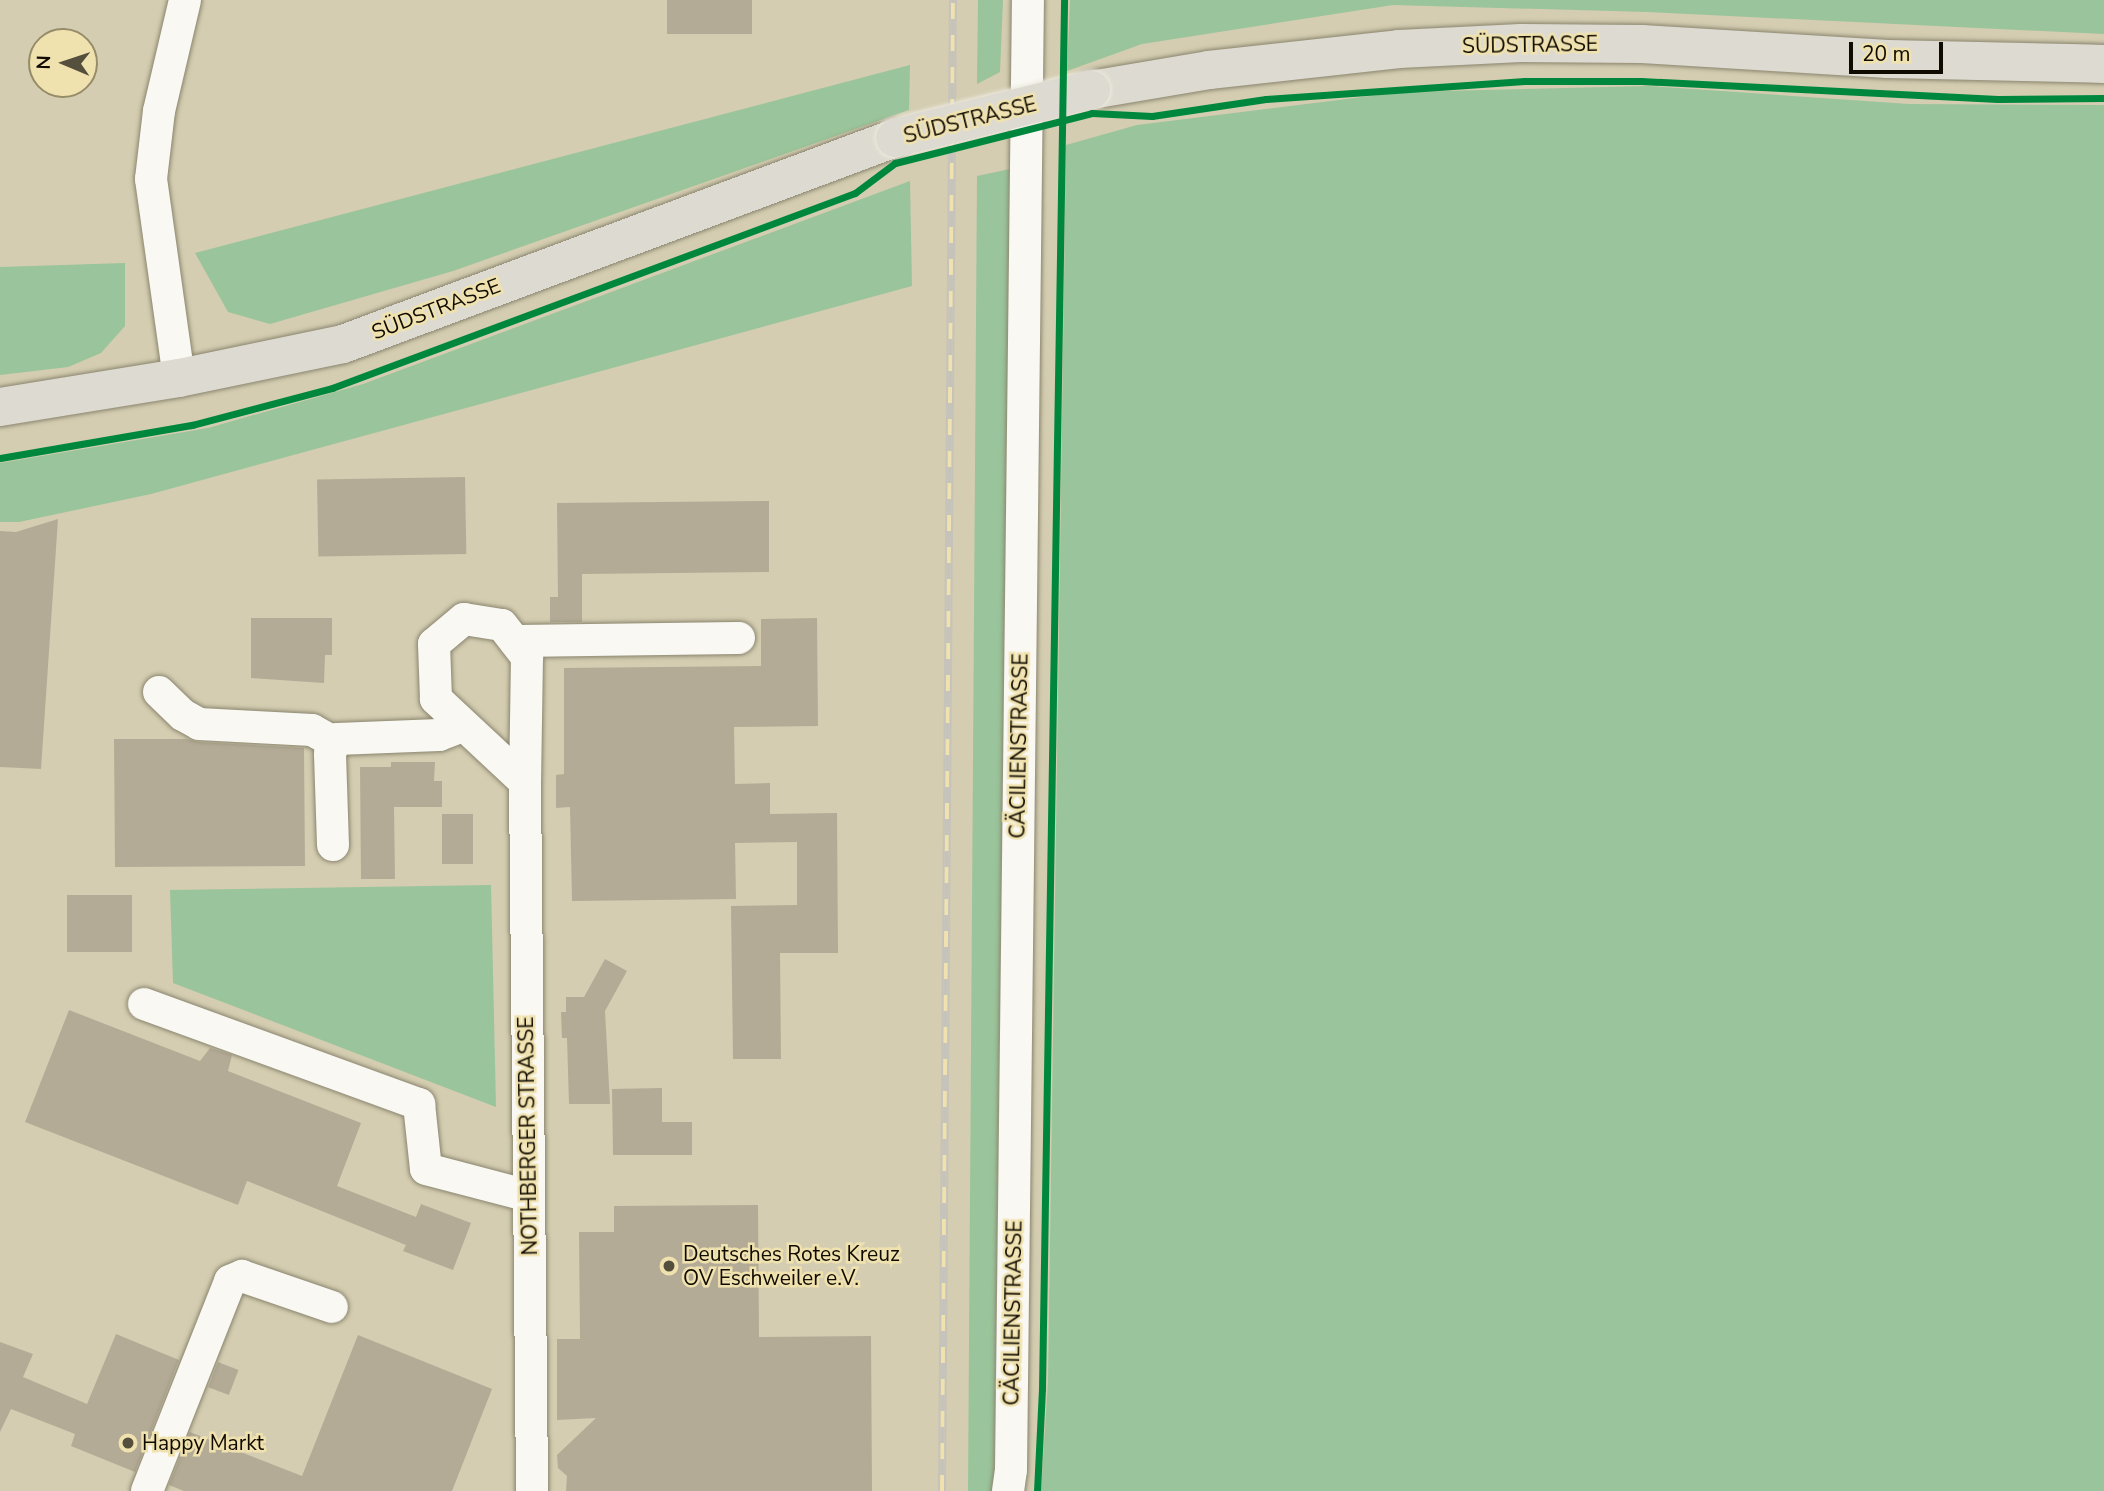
<!DOCTYPE html>
<meta charset="utf-8">
<style>
body{margin:0}
#map{position:relative;width:2104px;height:1491px;overflow:hidden;background:#d4cdb1;font-family:"Nunito Sans",sans-serif}
div>[style]{position:absolute}
.green>*{inset:0;background:#9ac49b}
.building>*{inset:0;background:#b4ab96;transform-origin:0 0}
.roads{filter:drop-shadow(0 0 2px #8a856f) drop-shadow(0 0 2px #8a856f)}
.minor>*{height:32px;margin:-16px;padding:0 16px;transform-origin:16px;border-radius:16px;background:#f9f8f3}
.major>*{height:38px;margin:-19px;padding:0 19px;transform-origin:19px;border-radius:19px;background:#dddbd1}
.rail>*{height:8px;margin-top:-4px;transform-origin:0;background:repeating-linear-gradient(90deg,#f0e2af 0 16px,#c6c3bb 0 32px);box-sizing:border-box;border-block:2px solid #c6c3bb}
.bridges{filter:drop-shadow(0 0 2px #ece8dc) drop-shadow(0 0 2px #ece8dc)}
.major-bridge>*{height:38px;margin:-19px;padding:0 19px;transform-origin:19px;border-radius:19px;background:#dddbd1}
.cycleway>*{height:7px;margin:-3.5px;padding:0 3.5px;transform-origin:3.5px;border-radius:3.5px;background:#00873e}
.dots>*{width:19px;height:19px;translate:-50% -50%;box-sizing:border-box;border:4px solid #f0e2af;border-radius:50%}
span{translate:-50% -50%;white-space:nowrap;text-align:center;line-height:1.15;-webkit-text-stroke:5px #f0e2af;paint-order:stroke}
.street-label{font-size:21px;color:#100b00}
.poi-label{font-size:21px;color:#100b00}
.left{translate:0 -50%;text-align:left}
.north{position:absolute;left:28px;top:28px;width:70px;height:70px;box-sizing:border-box;background:#f0e2af;border:2px solid #968c69;border-radius:50%;rotate:272deg;font-size:19px;font-weight:700;line-height:28px;text-align:center;color:#100b00}
.north::after{content:'';display:block;margin:auto;width:24px;height:32px;background:#554f3e;clip-path:polygon(50% 0,100% 100%,50% 72%,0 100%)}
.scale{position:absolute;left:1849px;top:42px;width:94px;height:32px;box-sizing:border-box;border:4px solid #100b00;border-top:0;padding-left:9px;font-size:21px;line-height:24px;white-space:nowrap;color:#100b00;-webkit-text-stroke:5px #f0e2af;paint-order:stroke}
</style>
<div id="map">
<div class="green">
<div style="clip-path:polygon(978px 0,1003px 0,1000px 72px,977px 84px)"></div>
<div style="clip-path:polygon(1070px 0,2104px 0,2104px 34px,1647px 12px,1393px 5px,1142px 44px,1067px 71px)"></div>
<div style="clip-path:polygon(910px 65px,909px 110px,453px 271px,270px 324px,228px 312px,195px 253px)"></div>
<div style="clip-path:polygon(1648px 86px,1909px 104px,2104px 105px,2104px 1491px,1041px 1491px,1048px 1381px,1066px 145px,1137px 125px,1403px 92px)"></div>
<div style="clip-path:polygon(1010px 169px,994px 1491px,968px 1491px,977px 176px)"></div>
<div style="clip-path:polygon(910px 181px,912px 286px,151px 494px,19px 522px,0 522px,0 463px,208px 428px,363px 384px)"></div>
<div style="clip-path:polygon(125px 263px,125px 326px,101px 353px,68px 367px,0 375px,0 267px)"></div>
<div style="clip-path:polygon(491px 885px,496px 1107px,173px 983px,170px 890px)"></div>
</div>
<div class="building">
<div style="left:667px;top:0;width:85px;height:34px"></div>
<div style="left:465px;top:477px;width:77px;height:148px;rotate:89deg"></div>
<div style="clip-path:polygon(769px 501px,769px 572px,582px 574px,582px 622px,550px 622px,550px 597px,558px 597px,557px 503px)"></div>
<div style="clip-path:polygon(58px 519px,41px 769px,0 767px,0 531px,16px 532px)"></div>
<div style="clip-path:polygon(251px 618px,332px 618px,332px 655px,325px 655px,324px 683px,251px 678px)"></div>
<div style="clip-path:polygon(817px 618px,818px 726px,734px 727px,735px 784px,770px 783px,770px 814px,837px 813px,838px 953px,780px 953px,781px 1059px,733px 1059px,731px 906px,797px 905px,797px 842px,735px 843px,736px 899px,572px 901px,570px 807px,556px 808px,556px 775px,564px 774px,564px 668px,761px 666px,761px 619px)"></div>
<div style="clip-path:polygon(114px 739px,187px 739px,198px 742px,304px 748px,305px 866px,115px 867px)"></div>
<div style="clip-path:polygon(391px 762px,435px 762px,434px 781px,442px 781px,442px 807px,394px 807px,395px 879px,361px 879px,360px 767px,391px 767px)"></div>
<div style="left:442px;top:814px;width:31px;height:50px"></div>
<div style="left:132px;top:895px;width:57px;height:65px;rotate:90deg"></div>
<div style="clip-path:polygon(605px 959px,627px 971px,605px 1011px,610px 1104px,569px 1104px,567px 1038px,562px 1038px,561px 1012px,566px 1012px,566px 997px,584px 997px)"></div>
<div style="clip-path:polygon(69px 1010px,200px 1061px,210px 1048px,232px 1055px,228px 1071px,361px 1123px,337px 1186px,416px 1217px,421px 1204px,471px 1223px,453px 1270px,403px 1251px,406px 1245px,247px 1181px,238px 1205px,25px 1122px)"></div>
<div style="clip-path:polygon(662px 1088px,662px 1122px,692px 1122px,692px 1155px,613px 1155px,612px 1089px)"></div>
<div style="clip-path:polygon(758px 1205px,759px 1337px,871px 1336px,872px 1491px,566px 1491px,567px 1476px,558px 1468px,557px 1455px,596px 1418px,557px 1420px,557px 1339px,580px 1339px,579px 1232px,614px 1232px,614px 1206px)"></div>
<div style="clip-path:polygon(116px 1334px,179px 1360px,135px 1472px,71px 1446px,75px 1434px,11px 1409px,0 1432px,0 1342px,33px 1354px,23px 1377px,87px 1404px)"></div>
<div style="clip-path:polygon(358px 1335px,492px 1389px,452px 1491px,184px 1491px,169px 1485px,190px 1432px,302px 1476px)"></div>
<div style="left:218px;top:1362px;width:22px;height:27px;rotate:21deg"></div>
</div>
<div class="roads">
<div class="minor">
<div style="left:179px;top:378px;width:201px;rotate:-98deg"></div>
<div style="left:151px;top:179px;width:68px;rotate:-83.3deg"></div>
<div style="left:159px;top:111px;width:114px;rotate:-76.8deg"></div>
<div style="left:515px;top:641px;width:224px;rotate:-0.8deg"></div>
<div style="left:159px;top:692px;width:33px;rotate:44deg"></div>
<div style="left:183px;top:715px;width:18px;rotate:29deg"></div>
<div style="left:199px;top:724px;width:113px;rotate:3deg"></div>
<div style="left:312px;top:730px;width:25px;rotate:29deg"></div>
<div style="left:525px;top:782px;width:122px;rotate:-137deg"></div>
<div style="left:436px;top:699px;width:55px;rotate:-92.1deg"></div>
<div style="left:434px;top:644px;width:39px;rotate:-40deg"></div>
<div style="left:464px;top:619px;width:38px;rotate:9deg"></div>
<div style="left:502px;top:625px;width:41px;rotate:52deg"></div>
<div style="left:527px;top:657px;width:125px;rotate:90.9deg"></div>
<div style="left:525px;top:782px;width:709px;rotate:89.43deg"></div>
<div style="left:333px;top:845px;width:91px;rotate:-91.9deg"></div>
<div style="left:330px;top:754px;width:13px;rotate:-72deg"></div>
<div style="left:334px;top:742px;width:4px;rotate:-45deg"></div>
<div style="left:337px;top:739px;width:102px;rotate:-2.2deg"></div>
<div style="left:439px;top:735px;width:25px;rotate:-21deg"></div>
<div style="left:144px;top:1004px;width:293px;rotate:20deg"></div>
<div style="left:419px;top:1104px;width:65px;rotate:83.9deg"></div>
<div style="left:426px;top:1169px;width:106px;rotate:14.7deg"></div>
<div style="left:147px;top:1491px;width:226px;rotate:-68.4deg"></div>
<div style="left:230px;top:1281px;width:13px;rotate:-23deg"></div>
<div style="left:242px;top:1276px;width:95px;rotate:19deg"></div>
<div style="left:1008px;top:1491px;width:21px;rotate:-82deg"></div>
<div style="left:1011px;top:1470px;width:1470px;rotate:-89.34deg"></div>
</div>
<div class="major">
<div style="left:1091px;top:90px;width:120px;rotate:-9.6deg"></div>
<div style="left:1209px;top:70px;width:191px;rotate:-6.3deg"></div>
<div style="left:1399px;top:49px;width:122px;rotate:-2.8deg"></div>
<div style="left:1521px;top:43px;width:121px;rotate:0.5deg"></div>
<div style="left:1642px;top:44px;width:246px;rotate:3.5deg"></div>
<div style="left:1888px;top:59px;width:216px;rotate:1.3deg"></div>
<div style="left:0;top:407px;width:181px;rotate:-9.2deg"></div>
<div style="left:179px;top:378px;width:167px;rotate:-11.7deg"></div>
<div style="left:343px;top:344px;width:589px;rotate:-20.46deg"></div>
</div>
</div>
<div class="rail">
<div style="left:942px;top:1491px;width:1491px;rotate:-89.58deg"></div>
</div>
<div class="bridges">
<div class="major-bridge">
<div style="left:895px;top:138px;width:202px;rotate:-13.8deg"></div>
</div>
</div>
<div class="cycleway">
<div style="left:0;top:458px;width:195px;rotate:-9.8deg"></div>
<div style="left:192px;top:425px;width:145px;rotate:-14.8deg"></div>
<div style="left:332px;top:388px;width:558px;rotate:-20.45deg"></div>
<div style="left:855px;top:193px;width:50px;rotate:-36.9deg"></div>
<div style="left:895px;top:163px;width:203px;rotate:-14.2deg"></div>
<div style="left:1092px;top:113px;width:60px;rotate:2.9deg"></div>
<div style="left:1152px;top:116px;width:115px;rotate:-8.5deg"></div>
<div style="left:1266px;top:99px;width:259px;rotate:-4deg"></div>
<div style="left:1524px;top:81px;width:117px"></div>
<div style="left:1641px;top:81px;width:357px;rotate:2.9deg"></div>
<div style="left:1998px;top:99px;width:106px;rotate:-0.5deg"></div>
<div style="left:1037px;top:1491px;width:102px;rotate:-87.2deg"></div>
<div style="left:1042px;top:1389px;width:1389px;rotate:-89.09deg"></div>
</div>
<div class="dots">
<div style="left:669px;top:1266px;background:#554f3e"></div>
<div style="left:128px;top:1443px;background:#554f3e"></div>
</div>
<div class="street-label">
<span style="left:1530px;top:45px;rotate:-1deg">SÜDSTRASSE</span>
<span style="left:970px;top:120px;rotate:-14deg">SÜDSTRASSE</span>
<span style="left:436px;top:309px;rotate:-21deg">SÜDSTRASSE</span>
<span style="left:1019px;top:746px;rotate:-89deg">CÄCILIENSTRASSE</span>
<span style="left:528px;top:1136px;rotate:-91deg">NOTHBERGER STRASSE</span>
<span style="left:1013px;top:1313px;rotate:-89deg">CÄCILIENSTRASSE</span>
</div>
<div class="poi-label">
<span class="left" style="left:683px;top:1266px">Deutsches Rotes Kreuz<br>OV Eschweiler e.V.</span>
<span class="left" style="left:142px;top:1443px">Happy Markt</span>
</div>
<div class="north">N</div>
<div class="scale">20 m</div>
</div>
